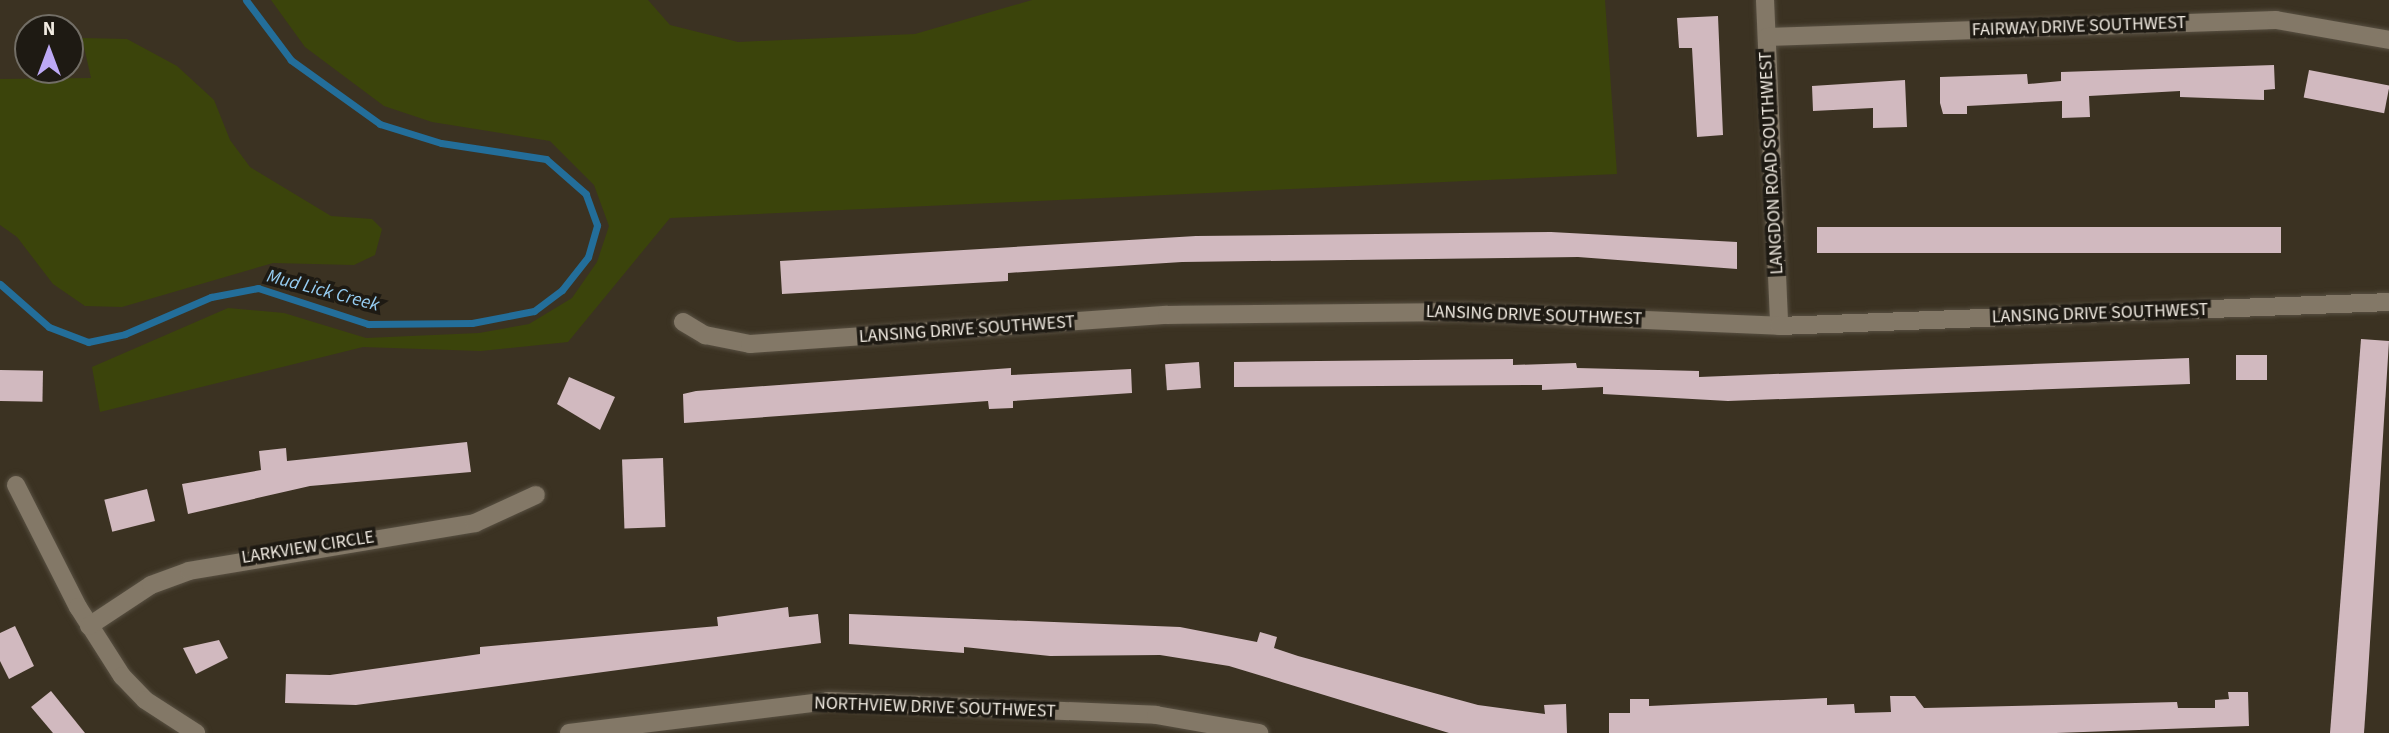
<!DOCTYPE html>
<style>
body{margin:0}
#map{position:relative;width:2389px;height:733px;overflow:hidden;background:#3b3222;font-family:"Source Sans 3",sans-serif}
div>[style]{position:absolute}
.green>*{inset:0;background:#3b440b}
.stream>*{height:7px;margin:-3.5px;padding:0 3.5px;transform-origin:3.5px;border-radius:3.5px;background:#236e9a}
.building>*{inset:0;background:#d1b9bf;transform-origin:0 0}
.roads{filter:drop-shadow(0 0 2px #585042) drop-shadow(0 0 2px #585042)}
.street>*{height:18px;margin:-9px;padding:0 9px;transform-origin:9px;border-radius:9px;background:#837867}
span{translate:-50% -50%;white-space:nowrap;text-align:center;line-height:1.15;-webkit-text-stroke:7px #1e1a13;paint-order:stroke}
.street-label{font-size:18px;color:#f1ebe2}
.water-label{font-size:19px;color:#96cdf2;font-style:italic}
.north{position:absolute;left:14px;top:14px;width:70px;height:70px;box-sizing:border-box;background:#1e1a13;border:2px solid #726e66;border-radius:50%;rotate:0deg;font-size:19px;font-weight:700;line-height:28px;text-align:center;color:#f1ebe2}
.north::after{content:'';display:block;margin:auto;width:24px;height:32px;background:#bda9f5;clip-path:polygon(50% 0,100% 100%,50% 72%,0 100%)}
</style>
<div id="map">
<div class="green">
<div style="clip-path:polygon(271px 0,648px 0,670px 25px,738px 42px,915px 34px,1032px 0,1605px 0,1617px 174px,670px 218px,568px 342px,481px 351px,363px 347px,100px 412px,92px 367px,228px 308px,284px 313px,366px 338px,479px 333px,529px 324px,572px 298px,597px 262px,609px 226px,594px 185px,550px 141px,432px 122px,384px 106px,305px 47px)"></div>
<div style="clip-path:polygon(82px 38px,127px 39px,177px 66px,214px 100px,230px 140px,250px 167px,331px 216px,372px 219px,382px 229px,375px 255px,354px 265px,273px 263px,122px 307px,85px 306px,53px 284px,17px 237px,0 225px,0 79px,91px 78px)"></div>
</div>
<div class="stream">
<div style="left:0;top:284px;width:65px;rotate:41.3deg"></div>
<div style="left:49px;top:327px;width:42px;rotate:21deg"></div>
<div style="left:88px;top:342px;width:38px;rotate:-12deg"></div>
<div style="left:125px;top:334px;width:94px;rotate:-23.3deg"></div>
<div style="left:211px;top:297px;width:48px;rotate:-10.8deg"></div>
<div style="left:258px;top:288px;width:116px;rotate:18.1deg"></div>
<div style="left:368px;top:324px;width:104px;rotate:-0.6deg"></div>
<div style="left:472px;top:323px;width:63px;rotate:-11deg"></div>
<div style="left:534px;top:311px;width:35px;rotate:-37deg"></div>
<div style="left:562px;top:290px;width:42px;rotate:-51.8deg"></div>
<div style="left:588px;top:257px;width:33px;rotate:-74deg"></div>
<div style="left:597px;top:225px;width:33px;rotate:-110deg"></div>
<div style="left:586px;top:194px;width:53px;rotate:-138.8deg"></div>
<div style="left:546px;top:159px;width:106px;rotate:-171.3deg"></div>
<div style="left:441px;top:143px;width:64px;rotate:-162.7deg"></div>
<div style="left:380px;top:124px;width:110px;rotate:-144.3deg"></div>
<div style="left:291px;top:60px;width:75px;rotate:-126.9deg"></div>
</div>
<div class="building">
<div style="clip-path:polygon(1718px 16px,1723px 135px,1697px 137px,1692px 48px,1679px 48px,1677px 18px)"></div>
<div style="clip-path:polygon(2274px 65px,2275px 89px,2264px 90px,2264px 100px,2180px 97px,2180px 91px,2089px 96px,2090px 117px,2062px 118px,2062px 101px,1967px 106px,1967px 114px,1943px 114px,1940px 103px,1940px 77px,2027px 74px,2028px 84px,2061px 81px,2061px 72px)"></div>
<div style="left:2309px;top:70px;width:82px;height:28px;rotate:11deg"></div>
<div style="clip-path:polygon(1905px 80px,1907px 127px,1873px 128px,1873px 108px,1813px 111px,1812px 86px)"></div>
<div style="left:2281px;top:227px;width:26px;height:464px;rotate:90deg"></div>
<div style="clip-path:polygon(1551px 232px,1737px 242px,1737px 269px,1578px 257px,1182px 262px,1008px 273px,1008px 281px,782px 294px,780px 261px,1196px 236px)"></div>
<div style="clip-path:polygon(2361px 339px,2389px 341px,2367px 690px,2364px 733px,2330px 733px)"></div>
<div style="left:2267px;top:355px;width:25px;height:31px;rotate:90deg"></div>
<div style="clip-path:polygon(2189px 358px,2190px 384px,1728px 401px,1603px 394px,1603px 387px,1542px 390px,1542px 385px,1234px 387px,1234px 362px,1513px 359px,1513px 365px,1576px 363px,1577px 368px,1699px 371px,1699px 377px)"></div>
<div style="left:1199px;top:362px;width:26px;height:34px;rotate:86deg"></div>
<div style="clip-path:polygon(1011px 368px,1011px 375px,1131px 369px,1132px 393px,1013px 401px,1013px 408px,989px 409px,988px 401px,684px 423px,683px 394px,696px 391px)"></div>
<div style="left:0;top:370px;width:43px;height:31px;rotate:1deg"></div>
<div style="clip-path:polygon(569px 377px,615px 397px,600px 430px,557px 404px)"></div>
<div style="clip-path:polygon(467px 442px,471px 472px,310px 486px,188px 514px,182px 484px,261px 470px,259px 451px,286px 448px,287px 461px)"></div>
<div style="left:663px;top:458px;width:69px;height:41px;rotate:88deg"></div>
<div style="left:147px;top:489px;width:33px;height:44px;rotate:76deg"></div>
<div style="clip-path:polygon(788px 607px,789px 617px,818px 614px,821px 643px,356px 705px,285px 703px,286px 674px,330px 675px,480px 654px,480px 647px,718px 626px,717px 617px)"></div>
<div style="clip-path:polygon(849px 614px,1180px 627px,1257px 642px,1260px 632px,1277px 637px,1274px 648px,1298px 656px,1478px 705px,1545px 714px,1544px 705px,1566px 704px,1567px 733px,1449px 733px,1229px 666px,1160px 655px,1050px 656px,964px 647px,964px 653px,849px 644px)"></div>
<div style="clip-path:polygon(15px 626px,34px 666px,9px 679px,0 661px,0 633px)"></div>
<div style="clip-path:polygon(219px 640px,228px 658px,196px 674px,183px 648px)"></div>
<div style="clip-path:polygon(51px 691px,85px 733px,53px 733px,31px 707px)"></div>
<div style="clip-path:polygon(2228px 692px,2248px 692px,2249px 726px,2056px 733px,1609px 733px,1609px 713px,1630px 713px,1630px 699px,1649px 699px,1649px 706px,1827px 698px,1827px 705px,1854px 704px,1855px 713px,1891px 712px,1890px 696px,1915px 696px,1924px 708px,2177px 702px,2178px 708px,2215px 708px,2215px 700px,2229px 699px)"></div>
</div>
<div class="roads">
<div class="street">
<div style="left:1765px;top:0;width:326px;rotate:87.5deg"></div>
<div style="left:1767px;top:37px;width:509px;rotate:-1.91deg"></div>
<div style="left:2276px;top:20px;width:115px;rotate:10deg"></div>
<div style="left:683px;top:322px;width:26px;rotate:31deg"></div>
<div style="left:705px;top:335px;width:46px;rotate:11.3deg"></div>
<div style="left:750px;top:344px;width:418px;rotate:-4deg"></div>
<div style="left:1167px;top:315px;width:295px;rotate:-0.6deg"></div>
<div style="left:1462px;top:312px;width:317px;rotate:2.5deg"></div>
<div style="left:1779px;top:326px;width:610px;rotate:-2.25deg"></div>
<div style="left:16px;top:485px;width:137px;rotate:63.1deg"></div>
<div style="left:78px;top:607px;width:82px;rotate:57.5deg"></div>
<div style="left:122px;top:676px;width:33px;rotate:46deg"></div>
<div style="left:145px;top:700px;width:61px;rotate:32.9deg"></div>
<div style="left:89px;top:626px;width:74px;rotate:-33.5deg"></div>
<div style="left:151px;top:585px;width:40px;rotate:-20.2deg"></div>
<div style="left:189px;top:571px;width:290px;rotate:-9.5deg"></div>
<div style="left:475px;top:523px;width:67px;rotate:-24.7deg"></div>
<div style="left:569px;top:733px;width:261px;rotate:-7deg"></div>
<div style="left:828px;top:701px;width:328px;rotate:2.4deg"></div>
<div style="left:1156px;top:715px;width:105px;rotate:9.9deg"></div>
</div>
</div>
<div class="street-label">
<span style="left:2079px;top:27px;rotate:-2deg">FAIRWAY DRIVE SOUTHWEST</span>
<span style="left:1772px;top:163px;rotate:-93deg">LANGDON ROAD SOUTHWEST</span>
<span style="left:2100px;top:314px;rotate:-2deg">LANSING DRIVE SOUTHWEST</span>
<span style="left:1534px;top:316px;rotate:2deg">LANSING DRIVE SOUTHWEST</span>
<span style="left:967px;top:330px;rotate:-4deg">LANSING DRIVE SOUTHWEST</span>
<span style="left:308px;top:548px;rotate:-9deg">LARKVIEW CIRCLE</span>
<span style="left:935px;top:708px;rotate:2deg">NORTHVIEW DRIVE SOUTHWEST</span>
</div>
<div class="water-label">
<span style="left:323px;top:291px;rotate:15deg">Mud Lick Creek</span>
</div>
<div class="north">N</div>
</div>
